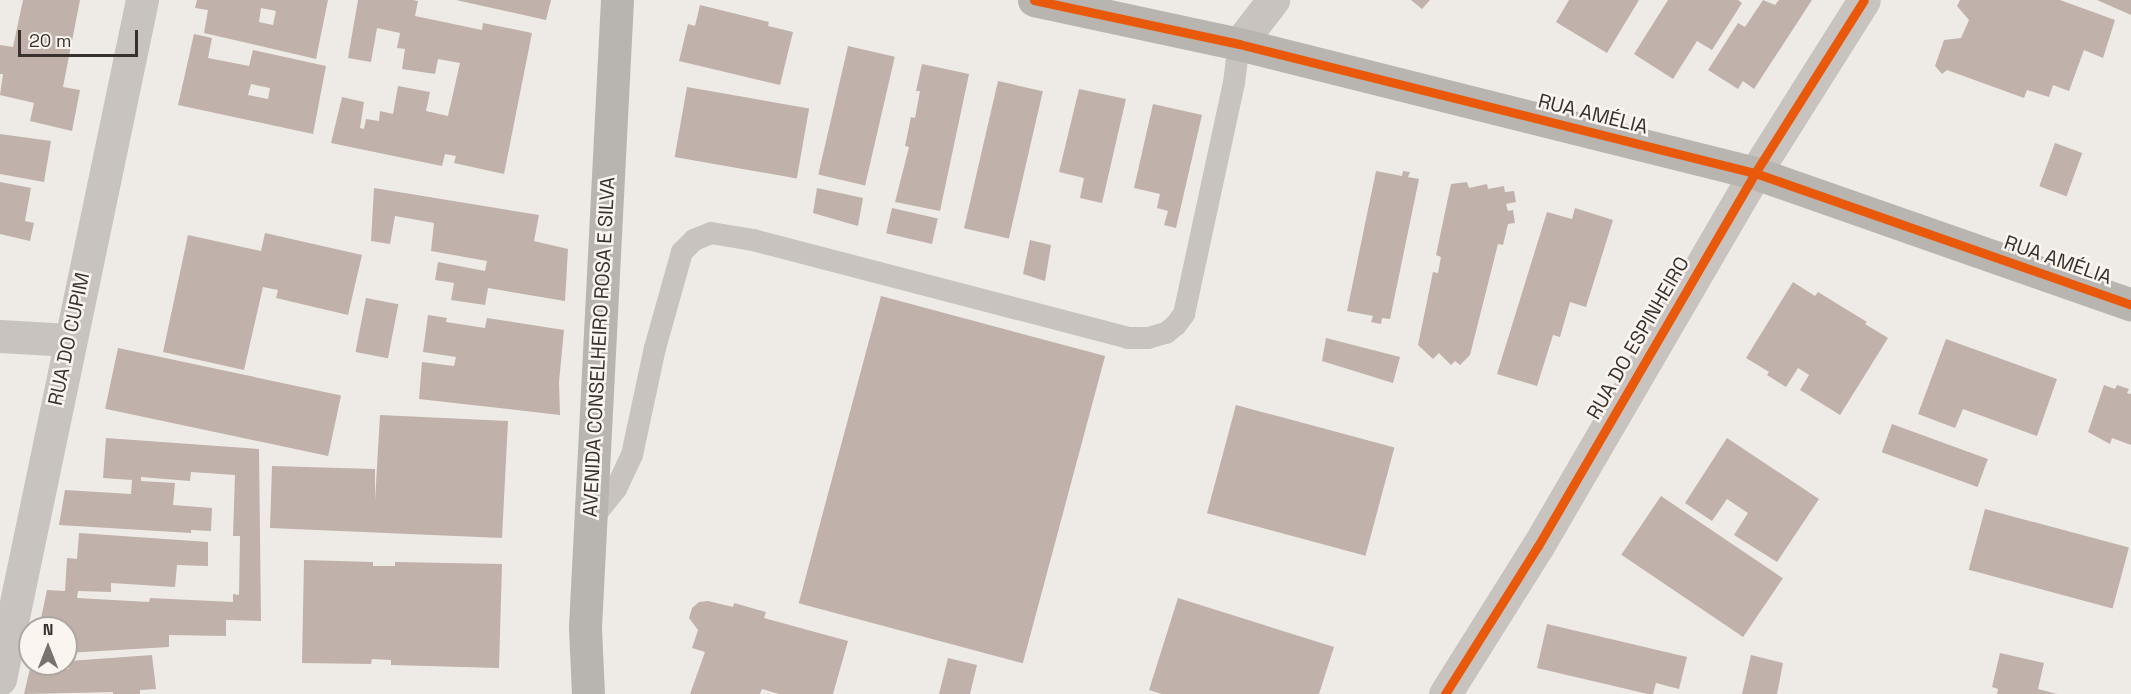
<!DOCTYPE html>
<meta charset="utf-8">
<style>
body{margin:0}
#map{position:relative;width:2131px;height:694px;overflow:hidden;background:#eeebe6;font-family:"Space Grotesk",sans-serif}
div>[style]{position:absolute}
.building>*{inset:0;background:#c0b1aa;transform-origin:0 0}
.service>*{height:22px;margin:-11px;padding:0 11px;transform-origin:11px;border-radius:11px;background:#c8c3bf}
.minor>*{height:33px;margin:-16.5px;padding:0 16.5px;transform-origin:16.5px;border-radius:16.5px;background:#c8c3bf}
.tertiary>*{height:33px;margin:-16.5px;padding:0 16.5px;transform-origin:16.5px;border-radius:16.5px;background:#c8c3bf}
.secondary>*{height:33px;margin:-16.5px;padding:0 16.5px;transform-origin:16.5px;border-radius:16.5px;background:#b8b4af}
.cycleway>*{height:9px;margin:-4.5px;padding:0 4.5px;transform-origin:4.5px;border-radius:4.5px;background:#e8590c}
span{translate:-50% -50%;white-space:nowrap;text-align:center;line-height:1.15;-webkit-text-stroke:5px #faf5ef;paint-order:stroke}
.street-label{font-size:20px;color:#39312d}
.north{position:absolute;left:18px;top:616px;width:60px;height:60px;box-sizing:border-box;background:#faf5ef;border:2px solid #ada7a1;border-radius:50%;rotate:0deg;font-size:16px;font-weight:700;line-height:24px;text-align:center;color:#39312d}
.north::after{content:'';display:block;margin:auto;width:21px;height:27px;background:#78726e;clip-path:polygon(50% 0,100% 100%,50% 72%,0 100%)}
.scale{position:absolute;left:18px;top:30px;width:120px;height:27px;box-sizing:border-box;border:3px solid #39312d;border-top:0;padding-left:8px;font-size:18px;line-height:21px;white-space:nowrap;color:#39312d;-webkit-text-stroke:4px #faf5ef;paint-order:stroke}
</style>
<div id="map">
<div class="building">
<div style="clip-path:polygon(23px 0,80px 0,63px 87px,80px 90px,72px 131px,30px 121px,34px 103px,0 95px,3px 74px,0 74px,0 45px,13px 47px)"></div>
<div style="clip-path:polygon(evenodd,197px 0,328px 0,316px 59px,204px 33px,208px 10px,195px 8px,197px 0,261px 8px,276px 11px,273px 25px,259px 22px,261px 8px)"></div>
<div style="clip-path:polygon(358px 0,413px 0,418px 1px,415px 16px,482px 30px,483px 23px,532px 33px,504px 174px,454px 163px,456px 156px,445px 154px,442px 166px,331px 143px,342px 97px,364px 102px,360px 128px,364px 129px,366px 119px,379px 121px,380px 111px,393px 114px,398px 86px,430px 92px,426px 111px,448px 116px,460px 63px,438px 59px,435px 74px,402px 69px,405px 49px,397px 48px,400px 33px,377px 28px,371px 62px,348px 58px)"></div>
<div style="clip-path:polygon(456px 0,551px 0,546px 20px)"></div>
<div style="clip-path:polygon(1411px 0,1430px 0,1422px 9px)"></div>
<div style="clip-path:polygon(1569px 0,1639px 0,1607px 53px,1556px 22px)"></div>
<div style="clip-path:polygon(1668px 0,1738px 0,1742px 3px,1712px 50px,1697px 41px,1673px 79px,1634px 54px)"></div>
<div style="clip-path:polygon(1763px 0,1775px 5px,1779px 0,1812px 0,1754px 89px,1743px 81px,1738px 89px,1708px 70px,1738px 23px,1745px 27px)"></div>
<div style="clip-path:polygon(1960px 0,2060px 0,2115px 20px,2103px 58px,2084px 50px,2069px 91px,2053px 85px,2049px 97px,2027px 90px,2024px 98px,1947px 70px,1942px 74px,1935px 66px,1944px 40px,1961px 38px,1969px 20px,1957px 6px)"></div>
<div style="clip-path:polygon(2097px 0,2131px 0,2131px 15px)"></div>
<div style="clip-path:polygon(700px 5px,769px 22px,768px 26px,793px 32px,780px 85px,679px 61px,688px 24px,695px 26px)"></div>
<div style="clip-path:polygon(evenodd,194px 34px,212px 38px,208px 58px,249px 66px,253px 50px,326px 66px,313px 134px,178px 105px,194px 34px,251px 84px,270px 88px,268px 99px,248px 95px,251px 84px)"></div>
<div style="left:848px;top:46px;width:48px;height:132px;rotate:13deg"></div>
<div style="clip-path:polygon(922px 64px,969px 74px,940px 211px,895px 202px,909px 147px,905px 146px,911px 117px,915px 118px,920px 91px,916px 91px)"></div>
<div style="left:998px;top:81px;width:46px;height:151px;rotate:13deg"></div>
<div style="left:687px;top:87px;width:124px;height:71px;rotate:10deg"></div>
<div style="clip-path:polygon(1079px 89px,1126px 99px,1102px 203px,1080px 198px,1084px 178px,1059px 172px)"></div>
<div style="clip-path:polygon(1153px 104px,1202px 115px,1176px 228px,1164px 225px,1168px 211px,1157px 208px,1160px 194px,1134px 188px)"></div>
<div style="clip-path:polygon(0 134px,51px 141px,44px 182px,0 174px)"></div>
<div style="left:2055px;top:143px;width:29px;height:46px;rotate:20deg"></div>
<div style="clip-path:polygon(1376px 171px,1402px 176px,1403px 171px,1410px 172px,1408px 177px,1419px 179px,1390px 319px,1382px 318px,1381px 324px,1371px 322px,1373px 316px,1347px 311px)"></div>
<div style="clip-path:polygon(0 182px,31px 188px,25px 221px,34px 223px,30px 241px,0 234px)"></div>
<div style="clip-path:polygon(1467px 182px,1469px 188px,1487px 184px,1488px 189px,1504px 186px,1505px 192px,1514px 191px,1516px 202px,1506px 204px,1508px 211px,1513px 210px,1515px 223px,1508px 224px,1503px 245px,1498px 244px,1470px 355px,1460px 365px,1455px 361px,1451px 365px,1439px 353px,1433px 359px,1418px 345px,1433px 272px,1438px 273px,1441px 257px,1436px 255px,1451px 184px)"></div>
<div style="clip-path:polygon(374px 188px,539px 215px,534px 241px,568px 249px,565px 301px,488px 288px,485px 305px,451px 300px,454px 283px,435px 280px,438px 262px,485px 271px,487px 261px,431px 251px,434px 223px,395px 216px,390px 244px,371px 241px)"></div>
<div style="clip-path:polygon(817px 188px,863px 198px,858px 226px,813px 213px)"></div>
<div style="left:892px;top:208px;width:47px;height:26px;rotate:13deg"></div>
<div style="clip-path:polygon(1575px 208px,1613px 220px,1586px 307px,1570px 302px,1560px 337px,1553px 335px,1537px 386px,1497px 374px,1547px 212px,1572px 219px)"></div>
<div style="clip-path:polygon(265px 233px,362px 255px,348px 315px,276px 298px,278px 290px,263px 287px,244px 370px,163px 352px,188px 235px,261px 251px)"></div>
<div style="clip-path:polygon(1030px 240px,1051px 245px,1045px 281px,1023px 274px)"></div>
<div style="clip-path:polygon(1793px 282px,1815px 296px,1818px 292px,1867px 322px,1865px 324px,1888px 338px,1840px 415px,1800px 390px,1809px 375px,1798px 368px,1786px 387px,1767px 375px,1769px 372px,1746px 358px)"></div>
<div style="left:881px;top:296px;width:232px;height:318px;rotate:15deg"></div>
<div style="left:366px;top:298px;width:33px;height:55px;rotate:11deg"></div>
<div style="clip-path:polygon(428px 315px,447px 318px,446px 322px,485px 328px,487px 318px,564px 330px,559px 382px,560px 415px,419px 399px,422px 362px,454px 366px,456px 357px,423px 352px)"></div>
<div style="clip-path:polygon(1326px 338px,1400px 357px,1393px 383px,1322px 361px)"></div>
<div style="clip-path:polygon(1946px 339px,2057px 379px,2037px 436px,1963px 409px,1955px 428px,1918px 414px)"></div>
<div style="left:118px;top:348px;width:228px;height:62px;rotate:12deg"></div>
<div style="clip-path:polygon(2104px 385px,2115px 389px,2117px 385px,2129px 389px,2127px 393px,2131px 394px,2131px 445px,2112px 438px,2110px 444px,2088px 432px)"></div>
<div style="left:1236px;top:405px;width:164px;height:112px;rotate:15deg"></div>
<div style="clip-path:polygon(380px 415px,508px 421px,502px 538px,270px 528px,272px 466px,375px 469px,375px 501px)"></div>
<div style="left:1892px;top:424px;width:102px;height:30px;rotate:20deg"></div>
<div style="clip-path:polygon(106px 438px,259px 449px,261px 621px,226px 620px,226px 636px,169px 635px,169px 647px,66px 653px,66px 628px,39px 628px,47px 590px,65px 591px,67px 558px,77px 559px,79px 533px,208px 542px,208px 566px,177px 565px,175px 587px,111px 583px,111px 592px,78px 591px,77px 598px,149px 602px,150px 598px,233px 602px,233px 594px,239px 595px,240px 536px,233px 536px,235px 475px,191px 472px,190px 481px,141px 477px,141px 481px,175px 483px,173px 505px,212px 508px,211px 531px,191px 530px,191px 533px,59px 525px,65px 490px,131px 494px,132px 480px,103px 478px)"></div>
<div style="clip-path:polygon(1727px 438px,1819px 499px,1777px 562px,1734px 535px,1748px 513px,1727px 499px,1712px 521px,1685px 503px)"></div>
<div style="left:1661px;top:496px;width:147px;height:71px;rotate:34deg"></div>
<div style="left:1985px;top:509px;width:149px;height:63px;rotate:15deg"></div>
<div style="clip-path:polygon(304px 560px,373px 562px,373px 566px,395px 566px,395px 562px,502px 564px,499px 668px,391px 665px,391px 660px,372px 659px,371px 664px,302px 663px)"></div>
<div style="clip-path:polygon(1178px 598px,1334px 647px,1319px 694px,1162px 694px,1149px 690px)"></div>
<div style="clip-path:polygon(708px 601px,733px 607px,734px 603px,766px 612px,764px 618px,848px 641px,833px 694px,779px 694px,762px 689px,760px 694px,690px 694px,705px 652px,692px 648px,698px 630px,689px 618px,692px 608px,699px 602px)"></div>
<div style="clip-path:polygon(1547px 624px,1687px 657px,1679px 689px,1656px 683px,1653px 694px,1648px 694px,1537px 668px)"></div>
<div style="clip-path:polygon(2000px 653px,2044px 663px,2038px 689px,2057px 694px,1997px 694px,1998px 689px,1992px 687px)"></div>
<div style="clip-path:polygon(152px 655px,156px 689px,140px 690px,140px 694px,113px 694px,113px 692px,24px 694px,31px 664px,50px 664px,50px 670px,69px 669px,69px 661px)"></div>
<div style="clip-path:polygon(1751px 655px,1783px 663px,1777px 694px,1742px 694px)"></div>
<div style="clip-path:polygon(948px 658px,977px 665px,970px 694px,939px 694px)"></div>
</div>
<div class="service">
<div style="left:590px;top:521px;width:41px;rotate:-50.9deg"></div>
<div style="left:616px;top:489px;width:38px;rotate:-65deg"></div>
<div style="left:632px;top:455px;width:109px;rotate:-77.9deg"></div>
<div style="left:655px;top:348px;width:100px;rotate:-74.3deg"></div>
<div style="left:682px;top:252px;width:17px;rotate:-45deg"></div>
<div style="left:694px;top:240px;width:18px;rotate:-22deg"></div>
<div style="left:711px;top:233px;width:43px;rotate:9.5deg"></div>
<div style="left:753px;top:240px;width:388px;rotate:14.6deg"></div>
<div style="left:1128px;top:338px;width:20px"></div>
<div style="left:1148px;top:338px;width:19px;rotate:-16deg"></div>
<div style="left:1166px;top:333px;width:13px;rotate:-39deg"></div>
<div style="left:1176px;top:325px;width:14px;rotate:-54deg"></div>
<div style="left:1184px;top:314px;width:236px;rotate:-77.8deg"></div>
<div style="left:1234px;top:83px;width:39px;rotate:-83deg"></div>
</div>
<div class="minor">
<div style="left:1239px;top:44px;width:56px;rotate:-52.3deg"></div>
<div style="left:0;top:336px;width:69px;rotate:3.3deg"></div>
<div style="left:0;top:679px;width:694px;rotate:-78.19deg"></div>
</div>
<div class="tertiary">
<div style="left:1445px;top:694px;width:175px;rotate:-57.9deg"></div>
<div style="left:1538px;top:546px;width:432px;rotate:-59.8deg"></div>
<div style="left:1755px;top:173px;width:204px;rotate:-57.8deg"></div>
</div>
<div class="secondary">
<div style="left:1034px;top:0;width:210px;rotate:12.1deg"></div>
<div style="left:1239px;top:44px;width:532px;rotate:14.04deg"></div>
<div style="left:1755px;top:173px;width:398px;rotate:19.3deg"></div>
<div style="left:588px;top:694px;width:67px;rotate:-92.6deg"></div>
<div style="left:585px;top:627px;width:628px;rotate:-87.08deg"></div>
</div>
<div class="cycleway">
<div style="left:1034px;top:0;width:210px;rotate:12.1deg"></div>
<div style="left:1239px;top:44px;width:532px;rotate:14.04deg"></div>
<div style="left:1755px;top:173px;width:398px;rotate:19.3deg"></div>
<div style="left:1445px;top:694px;width:175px;rotate:-57.9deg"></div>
<div style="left:1538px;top:546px;width:432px;rotate:-59.8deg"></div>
<div style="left:1755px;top:173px;width:204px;rotate:-57.8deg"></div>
</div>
<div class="street-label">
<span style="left:1593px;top:114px;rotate:14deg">RUA AMÉLIA</span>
<span style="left:2058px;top:260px;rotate:19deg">RUA AMÉLIA</span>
<span style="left:1638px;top:338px;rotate:-60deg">RUA DO ESPINHEIRO</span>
<span style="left:69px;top:339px;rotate:-78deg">RUA DO CUPIM</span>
<span style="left:599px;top:347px;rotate:-87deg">AVENIDA CONSELHEIRO ROSA E SILVA</span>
</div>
<div class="north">N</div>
<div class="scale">20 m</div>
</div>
